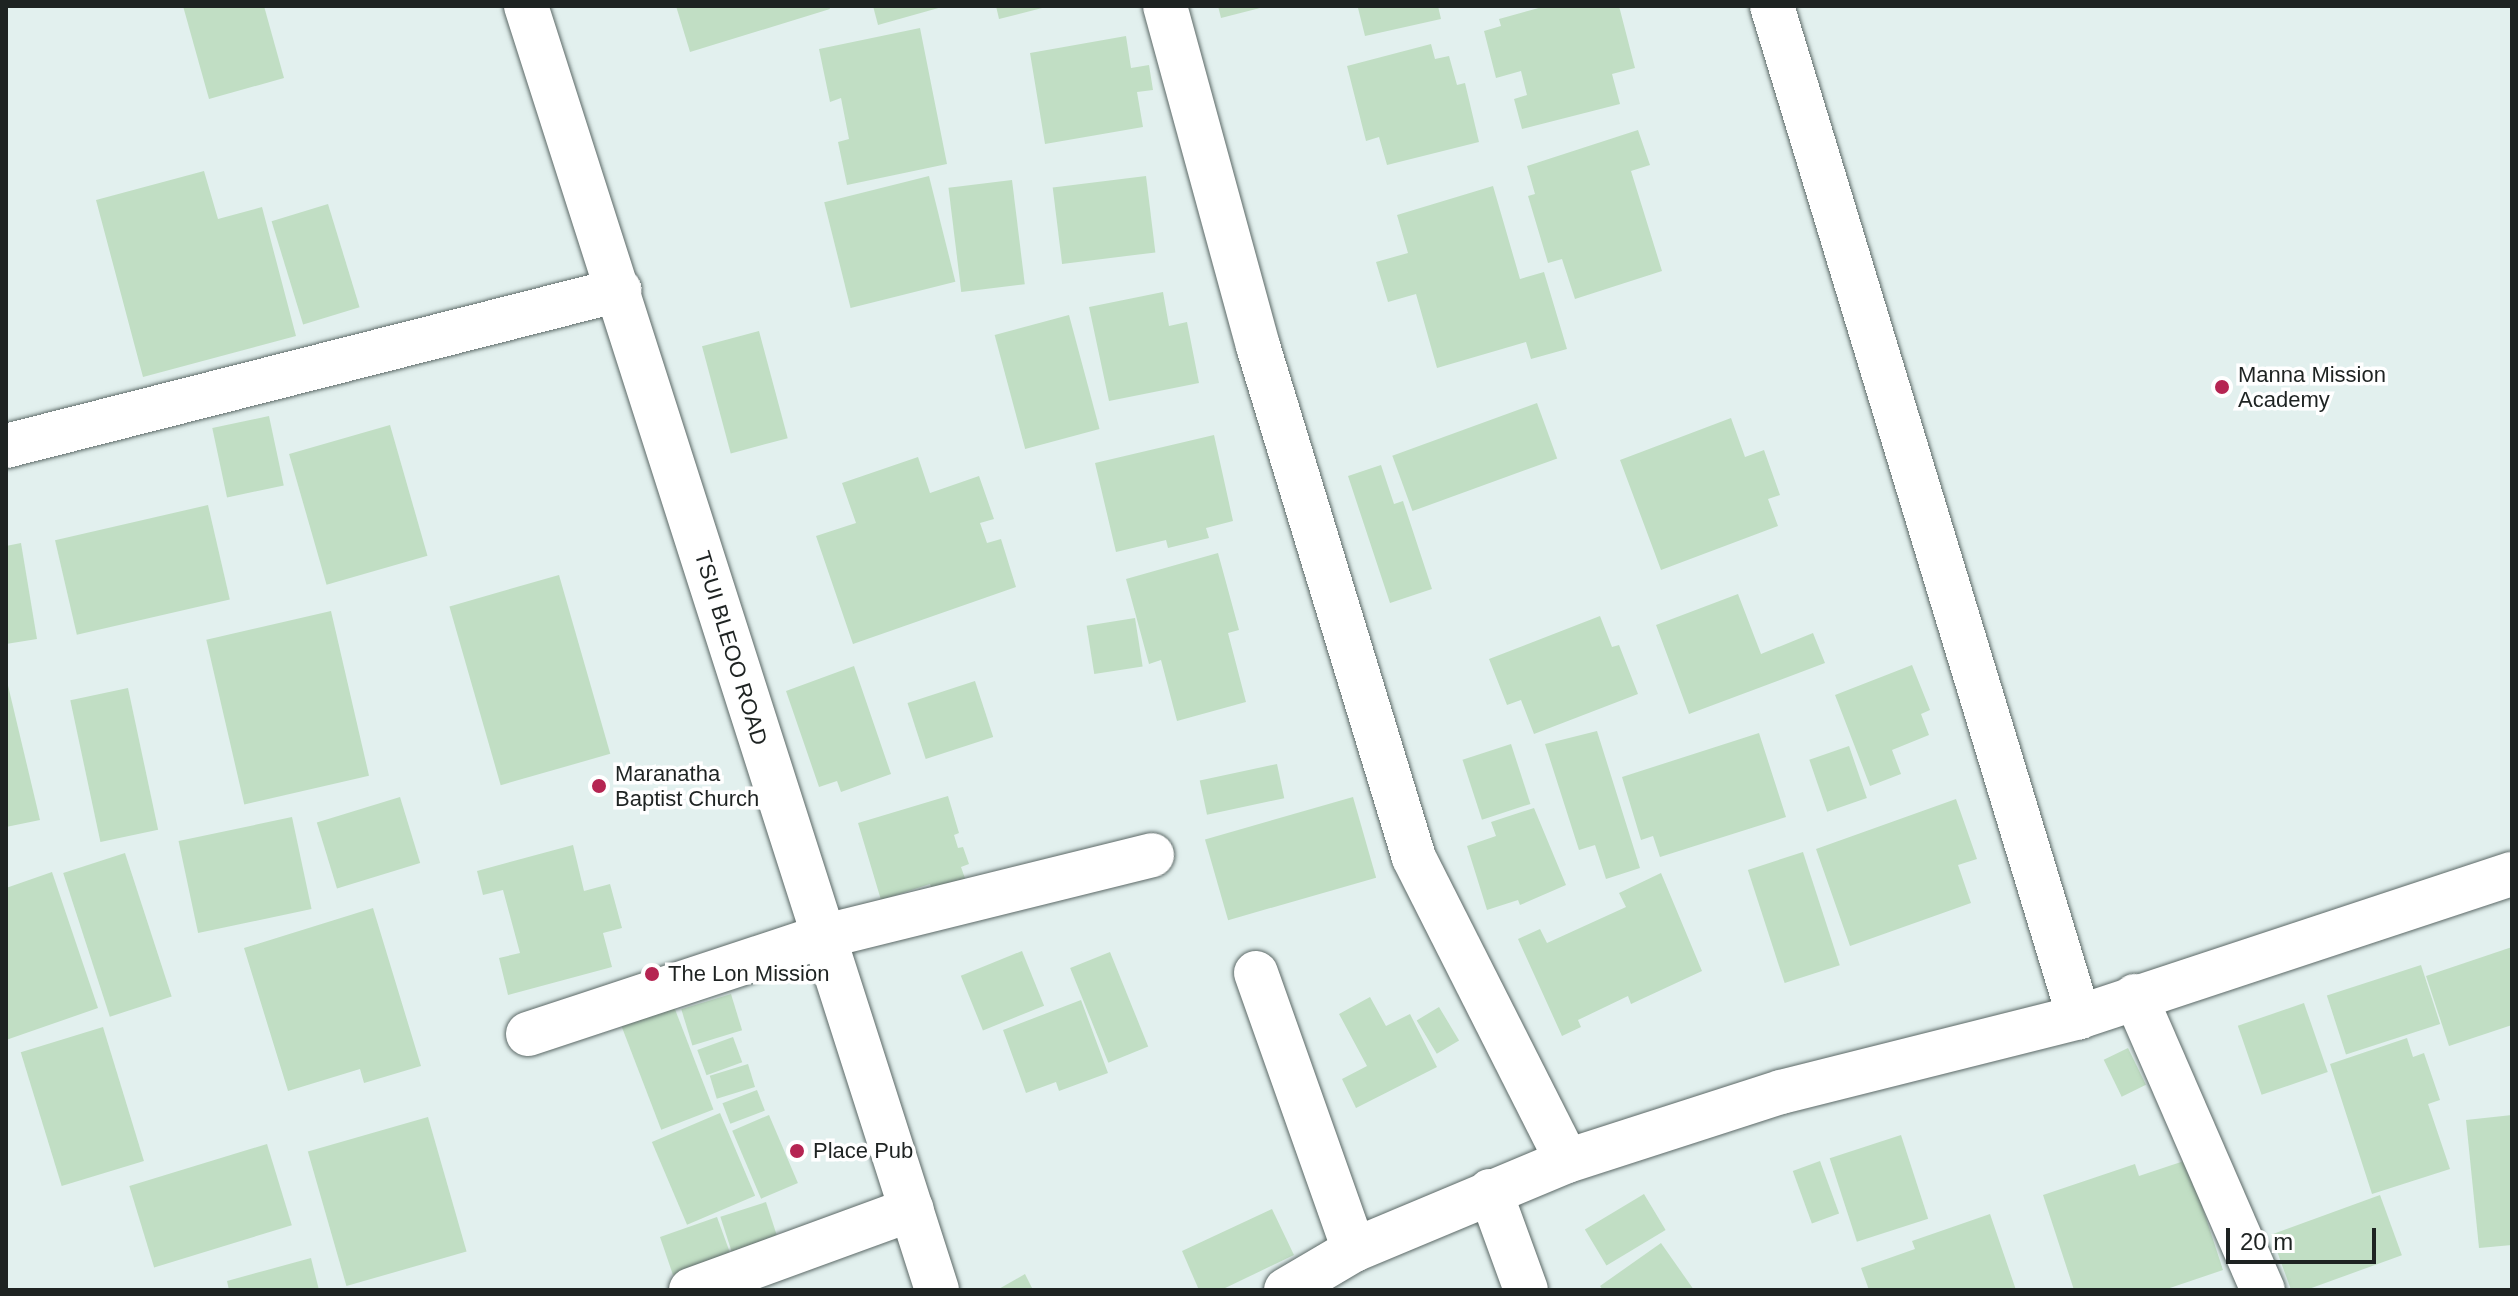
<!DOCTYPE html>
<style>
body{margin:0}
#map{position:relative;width:2518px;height:1296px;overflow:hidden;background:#e2f0ee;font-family:Helvetica,sans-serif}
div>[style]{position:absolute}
.building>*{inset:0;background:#c1dec4;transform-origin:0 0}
.roads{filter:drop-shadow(0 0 2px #5c6967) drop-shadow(0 0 2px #5c6967)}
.minor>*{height:44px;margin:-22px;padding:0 22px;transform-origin:22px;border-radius:22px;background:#fff}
.dots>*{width:22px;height:22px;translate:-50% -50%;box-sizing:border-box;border:4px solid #fff;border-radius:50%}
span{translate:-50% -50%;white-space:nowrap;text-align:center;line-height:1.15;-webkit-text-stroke:7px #fff;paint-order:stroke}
.poi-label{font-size:22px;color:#1e2322}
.left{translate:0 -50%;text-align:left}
.street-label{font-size:22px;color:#1e2322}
.frame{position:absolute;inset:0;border:8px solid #1e2322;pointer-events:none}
.scale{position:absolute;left:2226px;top:1228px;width:150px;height:36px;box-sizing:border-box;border:4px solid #1e2322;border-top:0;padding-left:10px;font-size:24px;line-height:28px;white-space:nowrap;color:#1e2322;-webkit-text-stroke:6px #fff;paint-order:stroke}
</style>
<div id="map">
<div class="building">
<div style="clip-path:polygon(183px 6px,264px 6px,284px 78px,209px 99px)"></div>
<div style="clip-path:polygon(676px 6px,829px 6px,830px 9px,690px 52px)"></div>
<div style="clip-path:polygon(873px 6px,942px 6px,942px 7px,878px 25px)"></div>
<div style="clip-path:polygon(996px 6px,1046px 6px,1046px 7px,999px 19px)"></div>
<div style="clip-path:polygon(1218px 6px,1264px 6px,1264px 7px,1221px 18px)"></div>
<div style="clip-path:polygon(1367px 6px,1438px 6px,1441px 19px,1365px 36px,1358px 8px)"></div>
<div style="clip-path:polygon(1546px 6px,1619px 6px,1635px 68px,1612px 74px,1620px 104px,1522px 129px,1514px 99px,1527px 95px,1521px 71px,1496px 78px,1484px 31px,1501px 26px,1499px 19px)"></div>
<div style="clip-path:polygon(920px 28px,947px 164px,847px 185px,838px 142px,849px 139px,841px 98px,830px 102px,819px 49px)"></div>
<div style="clip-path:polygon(1126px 36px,1131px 68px,1149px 65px,1153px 90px,1137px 92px,1143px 127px,1045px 144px,1030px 53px)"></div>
<div style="clip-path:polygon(1431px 44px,1435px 59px,1449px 56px,1457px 85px,1465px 83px,1479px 142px,1387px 165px,1379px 137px,1366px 141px,1347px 66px)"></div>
<div style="clip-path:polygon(1638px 130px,1650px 165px,1631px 171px,1662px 271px,1575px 299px,1562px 259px,1548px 263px,1528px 196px,1535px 194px,1527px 166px)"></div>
<div style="clip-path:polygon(204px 171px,218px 219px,262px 207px,296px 336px,143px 377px,96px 200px)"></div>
<div style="left:929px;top:176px;width:109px;height:108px;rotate:76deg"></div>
<div style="left:1146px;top:176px;width:77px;height:94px;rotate:83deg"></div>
<div style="left:1012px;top:180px;width:105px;height:64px;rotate:83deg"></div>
<div style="clip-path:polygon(1493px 186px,1520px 279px,1544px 272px,1567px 349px,1531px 359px,1526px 342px,1437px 368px,1416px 294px,1388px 302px,1376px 262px,1408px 253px,1397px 215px)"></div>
<div style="left:328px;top:204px;width:108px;height:59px;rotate:73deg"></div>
<div style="clip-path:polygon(1163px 292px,1169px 326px,1187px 322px,1199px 383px,1109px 401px,1089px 307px)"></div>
<div style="left:1069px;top:315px;width:118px;height:77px;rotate:75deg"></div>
<div style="left:759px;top:331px;width:111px;height:59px;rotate:75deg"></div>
<div style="left:1537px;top:403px;width:59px;height:154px;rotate:70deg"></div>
<div style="left:269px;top:416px;width:71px;height:58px;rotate:78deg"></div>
<div style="clip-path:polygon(1731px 418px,1745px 457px,1764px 450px,1780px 495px,1768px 499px,1778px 526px,1661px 570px,1620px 460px)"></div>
<div style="left:390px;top:425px;width:136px;height:105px;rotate:74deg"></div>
<div style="clip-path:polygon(1214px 435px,1233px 521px,1206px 528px,1209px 538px,1168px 548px,1166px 540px,1116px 552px,1095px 463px)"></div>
<div style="clip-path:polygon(918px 457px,930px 493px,979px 476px,994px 519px,980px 523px,987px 543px,1001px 539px,1016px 587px,853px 644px,816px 536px,856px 523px,842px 483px)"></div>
<div style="clip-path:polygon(1381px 465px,1394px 504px,1403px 501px,1432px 589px,1390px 603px,1348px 476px)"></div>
<div style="left:208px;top:505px;width:97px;height:157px;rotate:77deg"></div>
<div style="clip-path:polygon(21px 543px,37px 639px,6px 644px,6px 546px)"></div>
<div style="clip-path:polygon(1218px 553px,1239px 630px,1228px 633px,1246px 702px,1177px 721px,1161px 660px,1149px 664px,1126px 579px)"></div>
<div style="left:559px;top:575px;width:186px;height:114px;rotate:74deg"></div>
<div style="clip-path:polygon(1738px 594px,1761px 654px,1813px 633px,1825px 663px,1689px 714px,1656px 625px)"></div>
<div style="left:331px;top:611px;width:169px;height:128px;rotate:77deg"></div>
<div style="clip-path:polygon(1600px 616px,1612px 647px,1619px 645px,1638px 694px,1534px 734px,1521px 700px,1507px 705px,1489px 659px)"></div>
<div style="left:1135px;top:618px;width:49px;height:49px;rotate:81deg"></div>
<div style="clip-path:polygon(1912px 665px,1930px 710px,1921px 714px,1929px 735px,1892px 750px,1901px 774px,1870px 786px,1835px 695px)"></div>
<div style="clip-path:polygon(854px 666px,891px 774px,841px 792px,837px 781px,819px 787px,786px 691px)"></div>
<div style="clip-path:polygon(6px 677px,40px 820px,6px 827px)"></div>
<div style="left:975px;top:681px;width:59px;height:71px;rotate:72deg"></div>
<div style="left:128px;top:688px;width:145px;height:59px;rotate:78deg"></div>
<div style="clip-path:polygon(1597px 731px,1640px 868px,1606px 879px,1595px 845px,1579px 850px,1545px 744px)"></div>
<div style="clip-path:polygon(1759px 733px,1786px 817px,1660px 857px,1653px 836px,1641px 840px,1622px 777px)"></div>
<div style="left:1511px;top:744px;width:63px;height:51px;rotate:72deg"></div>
<div style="left:1849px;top:746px;width:55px;height:42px;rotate:71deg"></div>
<div style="left:1277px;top:764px;width:35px;height:79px;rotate:78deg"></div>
<div style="clip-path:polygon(948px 796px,959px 833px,954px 835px,958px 848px,963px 847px,969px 864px,961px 867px,966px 881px,932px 891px,930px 884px,881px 900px,858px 823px)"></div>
<div style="left:400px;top:797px;width:69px;height:87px;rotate:73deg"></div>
<div style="left:1353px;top:797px;width:84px;height:154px;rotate:74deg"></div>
<div style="clip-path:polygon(1956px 799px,1977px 859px,1958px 865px,1971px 903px,1850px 946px,1816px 849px)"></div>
<div style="clip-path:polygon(1534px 808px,1566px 885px,1520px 905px,1518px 900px,1487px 910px,1467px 846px,1496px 836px,1491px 822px)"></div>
<div style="left:292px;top:817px;width:94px;height:116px;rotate:78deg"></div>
<div style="clip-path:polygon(573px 845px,584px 891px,610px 884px,622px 928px,603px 933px,612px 967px,508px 995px,499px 958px,520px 953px,503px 890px,483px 895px,477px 871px)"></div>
<div style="left:1803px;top:852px;width:119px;height:58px;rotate:72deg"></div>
<div style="left:125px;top:853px;width:151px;height:65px;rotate:72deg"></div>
<div style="clip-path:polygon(52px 872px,98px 1008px,6px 1040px,6px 888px)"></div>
<div style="clip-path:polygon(1661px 873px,1702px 971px,1631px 1004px,1628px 996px,1578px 1020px,1581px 1027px,1562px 1036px,1518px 939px,1540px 929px,1547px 943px,1626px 907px,1619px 893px)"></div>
<div style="clip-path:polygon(373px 908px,421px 1066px,364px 1083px,360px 1069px,288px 1091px,244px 948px)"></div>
<div style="clip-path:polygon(2512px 947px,2512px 1025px,2449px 1046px,2426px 976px)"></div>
<div style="left:1022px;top:951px;width:59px;height:66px;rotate:68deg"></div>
<div style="left:1110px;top:952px;width:102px;height:43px;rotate:68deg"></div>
<div style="left:2421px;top:965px;width:62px;height:99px;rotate:72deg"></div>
<div style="left:668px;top:991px;width:127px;height:56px;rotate:69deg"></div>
<div style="left:731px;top:994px;width:38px;height:52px;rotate:73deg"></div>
<div style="clip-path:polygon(1370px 997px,1386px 1026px,1410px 1014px,1437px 1067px,1356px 1108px,1342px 1079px,1367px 1066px,1339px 1014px)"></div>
<div style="clip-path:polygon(1081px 1000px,1108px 1073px,1059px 1091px,1056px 1082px,1026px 1093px,1003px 1030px)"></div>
<div style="left:2304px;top:1003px;width:73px;height:70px;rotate:71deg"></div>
<div style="left:1439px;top:1007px;width:39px;height:26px;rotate:59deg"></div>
<div style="left:103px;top:1027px;width:140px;height:86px;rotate:73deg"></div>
<div style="left:733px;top:1037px;width:27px;height:38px;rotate:70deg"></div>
<div style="clip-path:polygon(2407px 1038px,2413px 1057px,2424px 1053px,2440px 1100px,2428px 1104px,2450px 1169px,2372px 1194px,2330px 1064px)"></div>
<div style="left:2128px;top:1048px;width:41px;height:27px;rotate:64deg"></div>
<div style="left:748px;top:1064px;width:24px;height:40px;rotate:73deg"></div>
<div style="left:757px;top:1090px;width:22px;height:37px;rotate:69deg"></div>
<div style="left:720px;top:1113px;width:90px;height:74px;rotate:67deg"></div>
<div style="left:769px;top:1115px;width:74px;height:40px;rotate:67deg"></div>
<div style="clip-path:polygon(2512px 1115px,2512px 1245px,2479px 1248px,2466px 1120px)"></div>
<div style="left:428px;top:1117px;width:140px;height:125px;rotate:74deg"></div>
<div style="left:1901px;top:1135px;width:88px;height:75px;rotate:72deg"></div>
<div style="left:267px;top:1144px;width:85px;height:144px;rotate:73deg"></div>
<div style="clip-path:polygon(2187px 1160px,2223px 1270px,2164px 1290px,2074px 1290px,2043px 1195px,2135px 1164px,2139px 1176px)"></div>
<div style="left:1820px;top:1161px;width:56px;height:29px;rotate:70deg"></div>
<div style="left:1644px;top:1194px;width:42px;height:69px;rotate:59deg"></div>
<div style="left:2380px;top:1195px;width:64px;height:116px;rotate:70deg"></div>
<div style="left:766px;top:1202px;width:41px;height:48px;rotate:72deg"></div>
<div style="clip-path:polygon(1272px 1209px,1294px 1255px,1221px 1290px,1199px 1290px,1182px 1251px)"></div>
<div style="clip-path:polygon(1990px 1214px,2016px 1290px,1869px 1290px,1861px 1268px,1915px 1249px,1912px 1241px)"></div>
<div style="clip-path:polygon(717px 1217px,733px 1261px,673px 1275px,660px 1237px)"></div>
<div style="clip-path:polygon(1661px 1243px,1694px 1290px,1603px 1290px,1600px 1286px)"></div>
<div style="clip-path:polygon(311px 1258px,319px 1290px,229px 1290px,227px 1281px)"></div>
<div style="clip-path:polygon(1025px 1274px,1033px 1290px,997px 1290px)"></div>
</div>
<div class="roads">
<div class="minor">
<div style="left:526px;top:6px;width:1348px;rotate:72.25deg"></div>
<div style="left:1165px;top:6px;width:352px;rotate:74.7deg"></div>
<div style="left:1258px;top:346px;width:535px;rotate:73.05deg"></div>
<div style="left:1414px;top:858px;width:339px;rotate:63.2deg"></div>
<div style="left:1772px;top:6px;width:1057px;rotate:73.11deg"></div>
<div style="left:6px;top:446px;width:633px;rotate:-14.28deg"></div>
<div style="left:1256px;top:973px;width:294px;rotate:70.5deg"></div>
<div style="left:2135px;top:996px;width:321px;rotate:66.5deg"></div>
<div style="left:528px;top:1034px;width:309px;rotate:-18.3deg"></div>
<div style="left:821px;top:937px;width:341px;rotate:-13.9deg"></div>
<div style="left:1490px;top:1191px;width:105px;rotate:70deg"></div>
<div style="left:691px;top:1290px;width:235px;rotate:-20.1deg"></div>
<div style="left:1286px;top:1290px;width:79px;rotate:-30.5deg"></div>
<div style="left:1354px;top:1250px;width:231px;rotate:-22.7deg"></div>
<div style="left:1567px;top:1161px;width:225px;rotate:-17.9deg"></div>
<div style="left:1781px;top:1092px;width:307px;rotate:-14.1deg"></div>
<div style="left:2079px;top:1017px;width:456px;rotate:-18.3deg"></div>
</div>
</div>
<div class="dots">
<div style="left:2222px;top:387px;background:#b52552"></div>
<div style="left:599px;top:786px;background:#b52552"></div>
<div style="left:652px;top:974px;background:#b52552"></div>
<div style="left:797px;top:1151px;background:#b52552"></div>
</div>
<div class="poi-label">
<span class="left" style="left:2238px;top:387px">Manna Mission<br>Academy</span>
<span class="left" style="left:615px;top:786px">Maranatha<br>Baptist Church</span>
<span class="left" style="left:668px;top:974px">The Lon Mission</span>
<span class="left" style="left:813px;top:1151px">Place Pub</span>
</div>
<div class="street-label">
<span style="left:731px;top:648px;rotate:73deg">TSUI BLEOO ROAD</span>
</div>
<div class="frame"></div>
<div class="scale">20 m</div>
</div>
